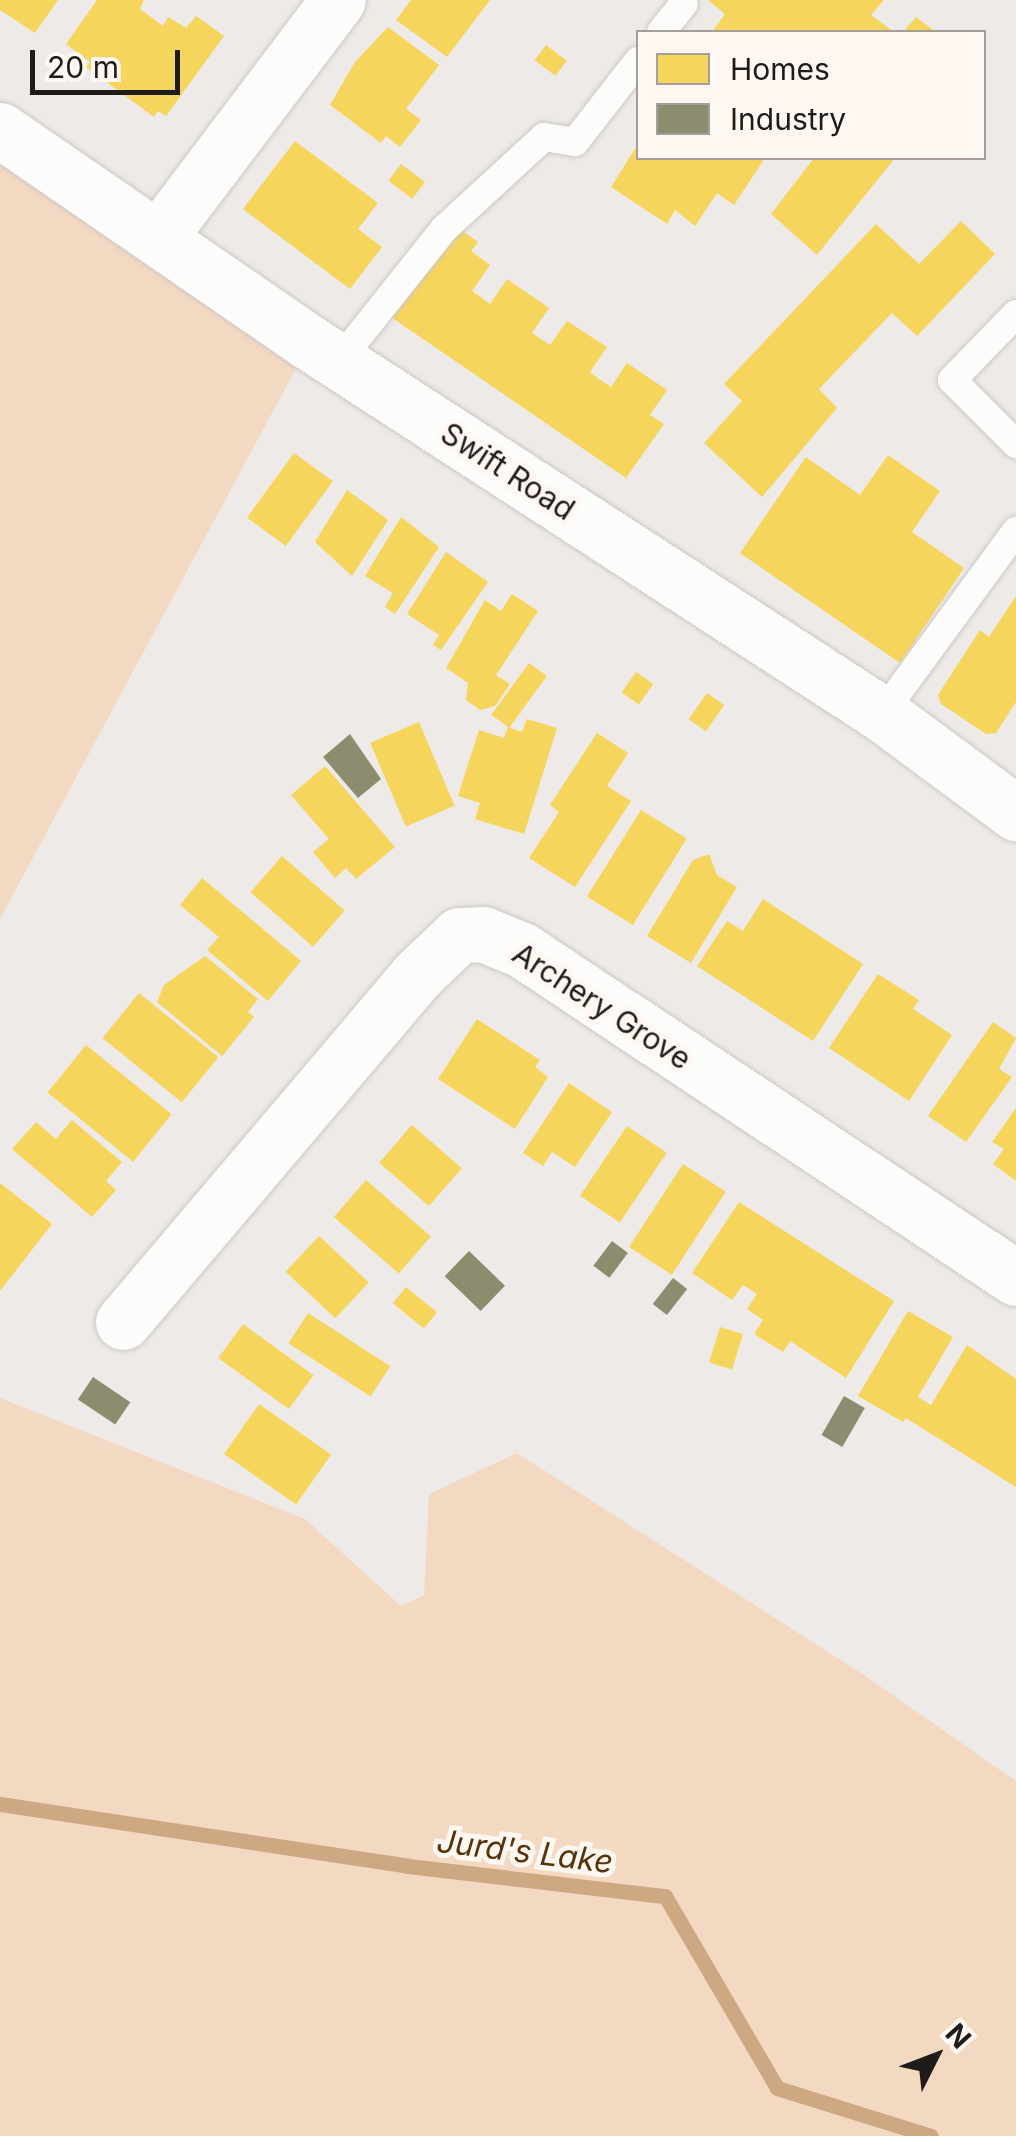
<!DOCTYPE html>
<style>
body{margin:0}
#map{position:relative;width:1016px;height:2136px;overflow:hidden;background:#eeeae7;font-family:Inter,sans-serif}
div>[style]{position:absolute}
.green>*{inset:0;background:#f4d9c2}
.homes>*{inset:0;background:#f6d55c;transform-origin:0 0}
.industry>*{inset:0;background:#8c8c6e;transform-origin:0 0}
.stream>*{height:15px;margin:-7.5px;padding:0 7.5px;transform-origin:7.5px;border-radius:7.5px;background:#cea783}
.roads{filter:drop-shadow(0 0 2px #cbc7c5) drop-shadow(0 0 2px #cbc7c5)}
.lane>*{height:28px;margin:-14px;padding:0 14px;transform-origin:14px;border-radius:14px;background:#fcfcfb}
.street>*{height:55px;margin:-27.5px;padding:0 27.5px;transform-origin:27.5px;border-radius:27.5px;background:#fcfcfb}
span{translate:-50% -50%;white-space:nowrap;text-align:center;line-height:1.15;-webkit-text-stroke:10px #fff7f1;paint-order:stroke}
.street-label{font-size:30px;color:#1e1b19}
.water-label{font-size:32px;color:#58330a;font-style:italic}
.legend{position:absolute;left:636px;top:30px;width:350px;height:130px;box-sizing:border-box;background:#fff7f1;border:2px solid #a59f9b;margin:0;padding:12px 18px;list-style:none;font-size:30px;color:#1e1b19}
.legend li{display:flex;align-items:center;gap:20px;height:50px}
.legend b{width:50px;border:2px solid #a59f9b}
.north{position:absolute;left:886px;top:2006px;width:100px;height:100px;-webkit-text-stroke:8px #fff7f1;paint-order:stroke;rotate:48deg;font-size:28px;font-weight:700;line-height:40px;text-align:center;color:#1e1b19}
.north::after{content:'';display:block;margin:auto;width:35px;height:45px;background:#1e1b19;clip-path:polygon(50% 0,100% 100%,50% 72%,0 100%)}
.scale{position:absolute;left:30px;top:50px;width:150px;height:45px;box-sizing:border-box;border:5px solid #1e1b19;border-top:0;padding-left:12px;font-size:30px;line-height:35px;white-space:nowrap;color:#1e1b19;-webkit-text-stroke:8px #fff7f1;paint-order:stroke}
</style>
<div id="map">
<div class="green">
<div style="clip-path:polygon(0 152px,301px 359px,0 919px)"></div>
<div style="clip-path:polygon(0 1398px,305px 1519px,401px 1606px,424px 1595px,429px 1494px,517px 1453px,864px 1675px,1016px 1781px,1016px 2136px,0 2136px)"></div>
</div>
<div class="homes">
<div style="clip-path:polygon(0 0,58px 0,35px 33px,0 10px)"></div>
<div style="clip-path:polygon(97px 0,144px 0,140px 9px,163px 26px,168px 17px,186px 28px,196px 16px,224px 36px,166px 116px,158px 111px,154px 117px,86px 67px,90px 62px,66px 44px)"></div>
<div style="clip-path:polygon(411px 0,490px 0,447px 57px,396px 20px)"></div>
<div style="clip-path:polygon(708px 0,884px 0,871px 15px,894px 32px,712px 32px,725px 14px)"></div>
<div style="clip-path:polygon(916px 17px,936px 32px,903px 32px)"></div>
<div style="clip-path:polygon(388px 27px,439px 65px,406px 109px,421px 120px,400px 147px,386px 136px,381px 143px,330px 105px,355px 62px)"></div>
<div style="left:546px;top:45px;width:26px;height:19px;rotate:37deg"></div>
<div style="clip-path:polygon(295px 141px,378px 203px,358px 229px,382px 247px,350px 289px,243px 209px)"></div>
<div style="clip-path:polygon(638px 144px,638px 158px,765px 158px,734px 205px,717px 193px,695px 226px,675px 210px,667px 224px,611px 187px)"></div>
<div style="clip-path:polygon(814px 158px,895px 158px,817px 255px,771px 214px)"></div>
<div style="left:401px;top:164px;width:30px;height:21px;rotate:37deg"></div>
<div style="clip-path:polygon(961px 221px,995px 254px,917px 336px,892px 313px,819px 389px,837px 408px,762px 497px,704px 443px,742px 401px,724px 384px,876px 224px,919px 264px)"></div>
<div style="clip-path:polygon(457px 227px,478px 242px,471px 251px,490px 265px,472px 291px,490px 304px,507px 279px,549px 308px,532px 333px,550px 345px,567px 321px,607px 347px,590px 372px,599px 379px,611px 387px,627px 363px,667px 390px,650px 415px,664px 424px,626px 478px,385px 313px)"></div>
<div style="left:294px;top:453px;width:48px;height:80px;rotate:36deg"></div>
<div style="clip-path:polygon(888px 455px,940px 491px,912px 532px,964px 568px,900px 663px,740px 553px,806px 457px,860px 495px)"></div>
<div style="clip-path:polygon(347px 490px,388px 520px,352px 576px,315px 542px)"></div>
<div style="clip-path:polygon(401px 517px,439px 547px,395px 614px,385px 607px,393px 593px,365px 576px)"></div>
<div style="clip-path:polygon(446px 552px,488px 582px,441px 650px,433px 645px,439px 635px,407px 614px)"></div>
<div style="clip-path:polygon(512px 594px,538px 611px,496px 675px,510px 684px,495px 706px,480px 710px,466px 700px,468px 683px,446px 668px,485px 600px,501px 611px)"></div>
<div style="clip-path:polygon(1016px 596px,1016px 702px,996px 733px,986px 734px,941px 704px,938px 695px,980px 630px,989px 637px)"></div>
<div style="left:529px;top:663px;width:22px;height:64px;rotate:36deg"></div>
<div style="left:636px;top:672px;width:21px;height:25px;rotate:35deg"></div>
<div style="left:707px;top:693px;width:21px;height:32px;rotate:35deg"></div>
<div style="clip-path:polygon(527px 719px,557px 728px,524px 834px,475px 819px,480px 803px,458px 796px,479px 730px,504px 738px,508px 727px,522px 732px)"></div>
<div style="left:419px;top:722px;width:91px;height:53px;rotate:67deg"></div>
<div style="clip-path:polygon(597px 733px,628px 753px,607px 786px,631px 801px,575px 887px,529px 858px,559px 812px,550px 805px)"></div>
<div style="clip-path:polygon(325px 766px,395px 847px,356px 879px,346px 868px,335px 878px,313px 852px,329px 839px,291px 795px)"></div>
<div style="left:641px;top:810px;width:54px;height:102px;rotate:32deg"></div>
<div style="clip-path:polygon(709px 854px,717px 875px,737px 887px,691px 963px,647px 936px,693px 860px)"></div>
<div style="left:282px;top:856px;width:83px;height:48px;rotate:41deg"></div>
<div style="clip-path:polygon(202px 878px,301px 961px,268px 1001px,207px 950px,219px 937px,180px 905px)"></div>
<div style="clip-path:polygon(763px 899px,863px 964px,813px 1041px,697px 966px,727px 921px,743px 931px)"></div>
<div style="clip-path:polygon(205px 956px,258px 999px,248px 1012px,254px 1017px,222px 1056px,157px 1002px,164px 985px)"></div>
<div style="clip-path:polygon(878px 974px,919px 1000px,913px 1009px,952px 1035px,909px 1101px,829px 1048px)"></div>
<div style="left:139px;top:993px;width:102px;height:58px;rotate:39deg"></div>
<div style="clip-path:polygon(477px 1019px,540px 1060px,535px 1067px,548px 1077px,515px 1129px,438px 1079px)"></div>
<div style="clip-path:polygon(993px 1022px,1016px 1038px,999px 1069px,1012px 1077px,966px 1142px,928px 1116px)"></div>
<div style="left:86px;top:1045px;width:110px;height:61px;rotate:39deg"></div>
<div style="clip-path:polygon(569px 1083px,612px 1112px,575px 1167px,552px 1152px,543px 1166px,523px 1153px)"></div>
<div style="clip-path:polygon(1016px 1108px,1016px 1181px,993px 1164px,1004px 1149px,992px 1142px)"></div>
<div style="clip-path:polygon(72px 1120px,122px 1162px,106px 1181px,116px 1190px,92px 1217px,12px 1149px,36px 1122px,56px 1139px)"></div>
<div style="left:412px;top:1125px;width:66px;height:50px;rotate:41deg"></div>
<div style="left:627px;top:1126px;width:48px;height:84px;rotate:34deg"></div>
<div style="left:683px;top:1164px;width:51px;height:99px;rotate:33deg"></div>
<div style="left:366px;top:1180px;width:86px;height:49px;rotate:41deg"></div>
<div style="clip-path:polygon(0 1183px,52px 1224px,0 1291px)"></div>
<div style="clip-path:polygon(739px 1202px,894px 1301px,846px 1378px,790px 1341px,783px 1352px,754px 1334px,763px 1320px,747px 1309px,757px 1294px,743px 1285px,732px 1300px,692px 1273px)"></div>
<div style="left:319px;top:1236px;width:68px;height:49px;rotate:43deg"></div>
<div style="left:406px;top:1287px;width:40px;height:21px;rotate:39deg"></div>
<div style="clip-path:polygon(908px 1311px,953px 1337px,918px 1397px,931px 1405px,967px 1345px,1016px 1379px,1016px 1487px,906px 1418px,903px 1422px,858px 1396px)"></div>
<div style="left:308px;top:1313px;width:98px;height:36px;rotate:33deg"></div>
<div style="left:243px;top:1324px;width:87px;height:42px;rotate:36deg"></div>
<div style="left:720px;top:1327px;width:24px;height:37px;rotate:17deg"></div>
<div style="left:259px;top:1404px;width:88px;height:61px;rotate:35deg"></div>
</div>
<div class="industry">
<div style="clip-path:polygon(350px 734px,381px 779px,358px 798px,323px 757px)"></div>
<div style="left:612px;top:1241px;width:20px;height:31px;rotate:37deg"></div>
<div style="left:469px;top:1251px;width:50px;height:35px;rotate:44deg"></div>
<div style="left:673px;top:1278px;width:18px;height:33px;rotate:38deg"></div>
<div style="left:93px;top:1377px;width:45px;height:27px;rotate:34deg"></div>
<div style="left:844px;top:1396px;width:24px;height:45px;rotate:30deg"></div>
</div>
<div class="stream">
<div style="left:0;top:1804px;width:413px;rotate:8.6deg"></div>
<div style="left:408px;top:1866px;width:259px;rotate:6.7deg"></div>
<div style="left:665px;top:1896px;width:222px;rotate:59.7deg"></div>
<div style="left:777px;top:2088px;width:161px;rotate:17.3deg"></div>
</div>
<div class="roads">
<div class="lane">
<div style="left:661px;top:32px;width:36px;rotate:-51deg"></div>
<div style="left:1016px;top:314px;width:92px;rotate:134.1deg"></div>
<div style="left:952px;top:380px;width:91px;rotate:45deg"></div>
<div style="left:339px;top:361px;width:169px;rotate:-51.5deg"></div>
<div style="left:444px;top:229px;width:136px;rotate:-42.6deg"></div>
<div style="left:544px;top:137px;width:31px;rotate:9deg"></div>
<div style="left:575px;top:142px;width:103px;rotate:-52.1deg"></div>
<div style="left:882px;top:714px;width:227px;rotate:-53.8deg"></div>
</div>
<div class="street">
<div style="left:0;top:130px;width:376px;rotate:34.5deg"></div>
<div style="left:310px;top:343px;width:682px;rotate:32.97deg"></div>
<div style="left:882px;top:714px;width:167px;rotate:36.5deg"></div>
<div style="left:158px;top:238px;width:298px;rotate:-52.9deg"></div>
<div style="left:123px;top:1322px;width:453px;rotate:-49.7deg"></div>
<div style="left:416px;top:976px;width:59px;rotate:-43.6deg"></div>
<div style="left:459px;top:935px;width:24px;rotate:-2deg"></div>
<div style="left:483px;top:934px;width:42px;rotate:22.3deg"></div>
<div style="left:522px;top:950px;width:593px;rotate:33.58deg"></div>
</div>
</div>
<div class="street-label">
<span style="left:508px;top:471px;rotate:33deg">Swift Road</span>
<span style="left:602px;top:1006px;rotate:33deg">Archery Grove</span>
</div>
<div class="water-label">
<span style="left:525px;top:1852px;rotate:7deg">Jurd's Lake</span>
</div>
<ul class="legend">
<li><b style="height:28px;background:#f6d55c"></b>Homes</li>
<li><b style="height:28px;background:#8c8c6e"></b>Industry</li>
</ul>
<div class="north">N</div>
<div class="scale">20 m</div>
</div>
